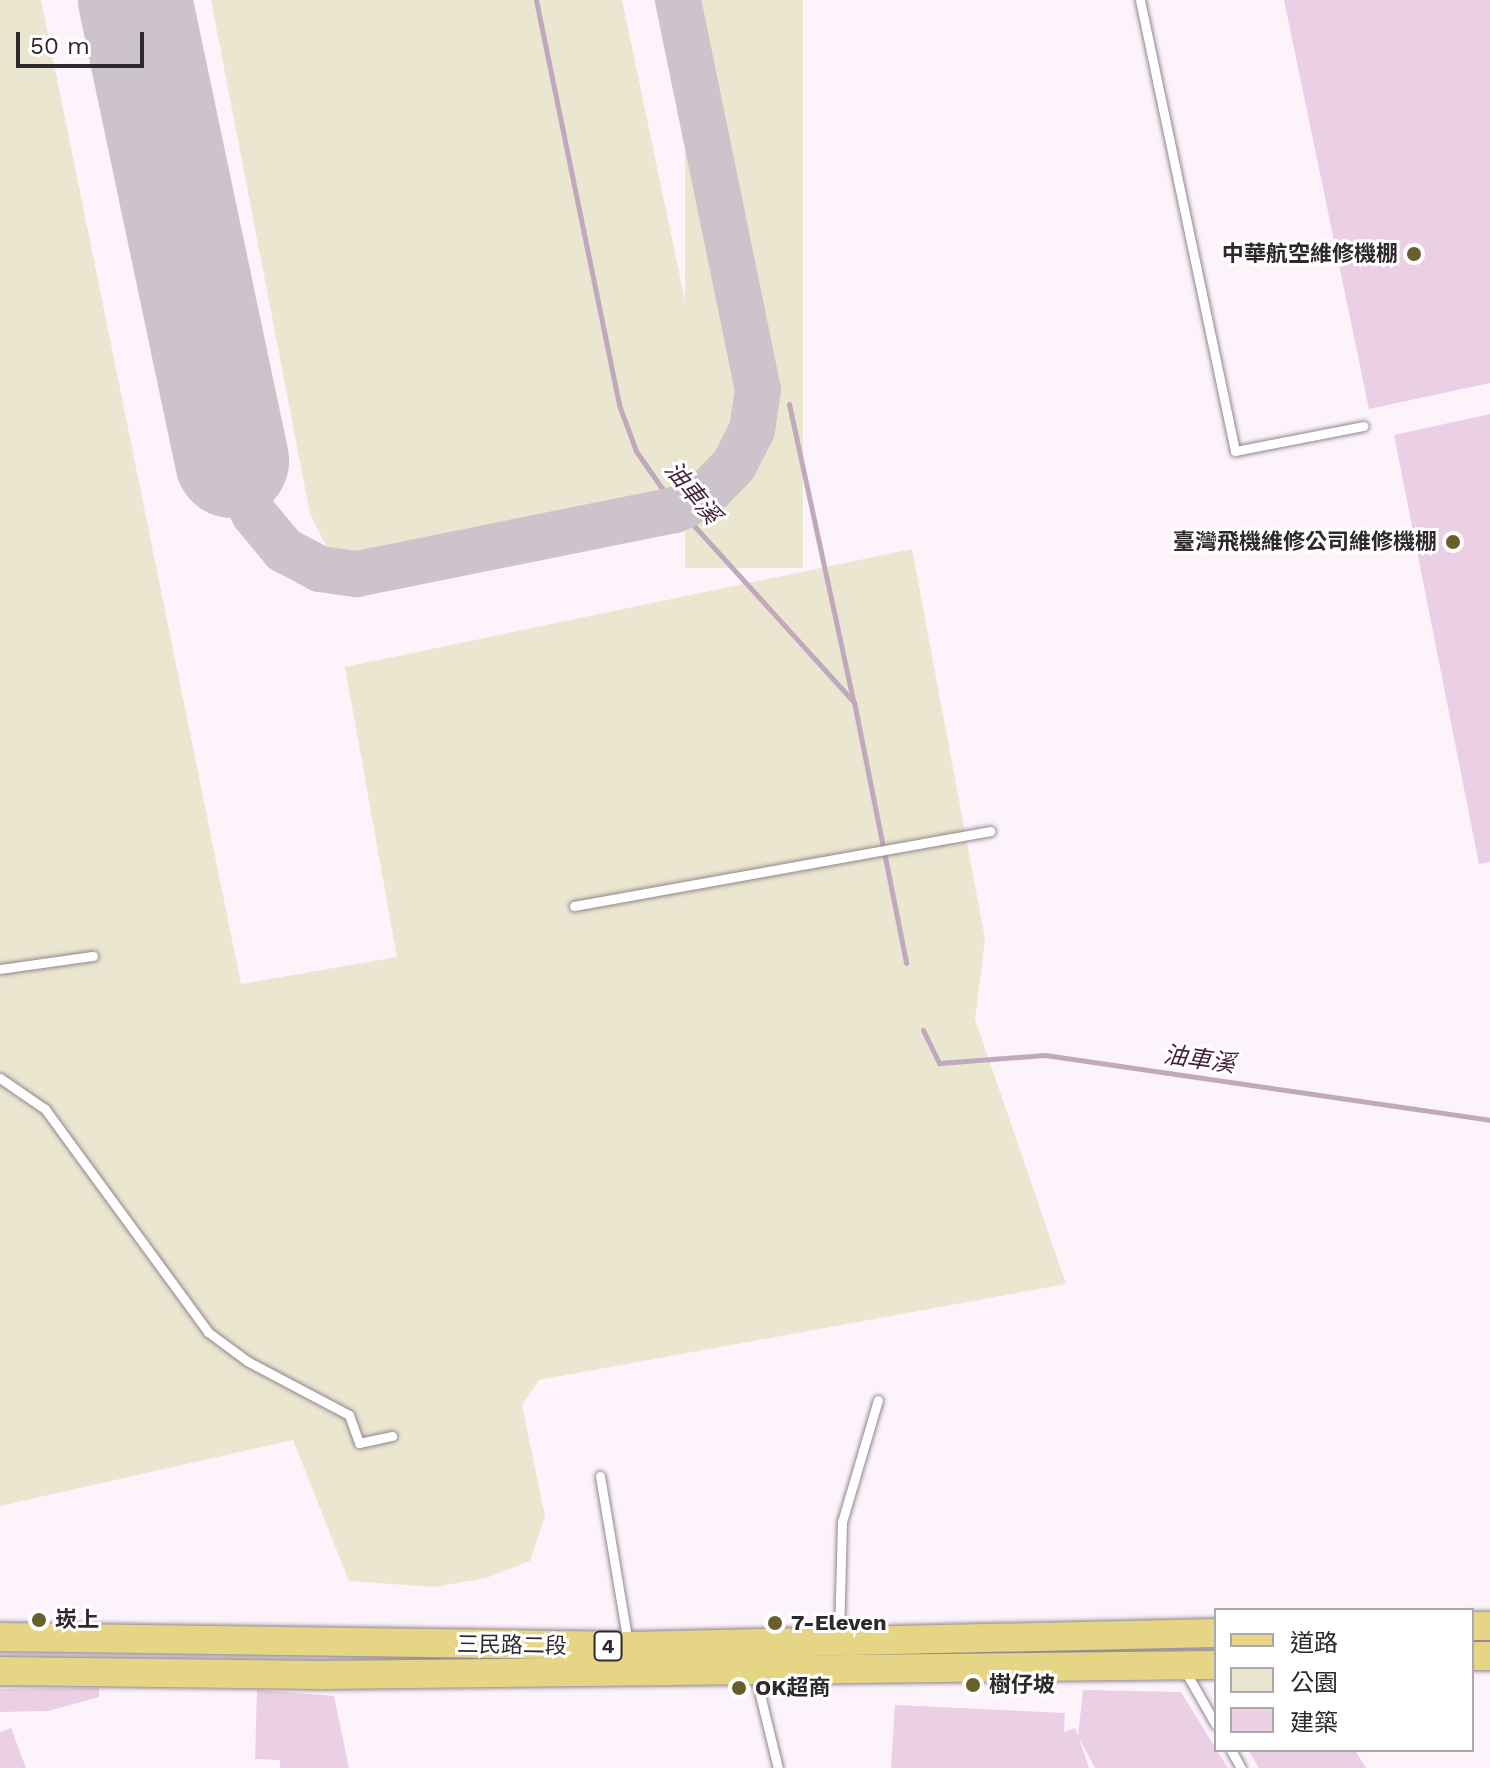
<!DOCTYPE html>
<meta charset="utf-8">
<style>
body{margin:0}
#map{position:relative;width:1490px;height:1768px;overflow:hidden;background:#fdf3fb;font-family:"Work Sans","Noto Sans TC",sans-serif}
div>[style]{position:absolute}
.green>*{inset:0;background:#ebe6d0;transform-origin:0 0}
.stream>*{height:5px;margin:-2.5px;padding:0 2.5px;transform-origin:2.5px;border-radius:2.5px;background:#c2a8bc}
.taxiway>*{height:46px;margin:-23px;padding:0 23px;transform-origin:23px;border-radius:23px;background:#ccc4ca}
.runway>*{height:114px;margin:-57px;padding:0 57px;transform-origin:57px;border-radius:57px;background:#ccc4ca}
.building>*{inset:0;background:#ebcfe4}
.roads{filter:drop-shadow(0 0 2px #90868d) drop-shadow(0 0 2px #90868d)}
.service>*{height:9px;margin:-4.5px;padding:0 4.5px;transform-origin:4.5px;border-radius:4.5px;background:#fff}
.primary>*{height:28px;margin:-14px;padding:0 14px;transform-origin:14px;border-radius:14px;background:#e5d585}
.dots>*{width:22px;height:22px;translate:-50% -50%;box-sizing:border-box;border:4px solid #fff;border-radius:50%}
span{translate:-50% -50%;white-space:nowrap;text-align:center;line-height:1.15;-webkit-text-stroke:6px #fff;paint-order:stroke}
.shield-label span{padding:2px 6px;background:#fff;border:2px solid;border-radius:6px;-webkit-text-stroke-width:0}
.shield-label{font-size:20px;color:#2d292c;font-weight:700}
.poi-label{font-size:22px;color:#2d292c;font-weight:700}
.right{translate:-100% -50%;text-align:right}
.left{translate:0 -50%;text-align:left}
.street-label{font-size:22px;color:#2d292c}
.water-label{font-size:24px;color:#441f3d;font-style:italic}
.legend{position:absolute;left:1214px;top:1608px;width:260px;height:144px;box-sizing:border-box;background:#fff;border:2px solid #aba9ab;margin:0;padding:10px 14px;list-style:none;font-size:24px;color:#2d292c}
.legend li{display:flex;align-items:center;gap:16px;height:40px}
.legend b{width:40px;border:2px solid #aba9ab}
.scale{position:absolute;left:16px;top:32px;width:128px;height:36px;box-sizing:border-box;border:4px solid #2d292c;border-top:0;padding-left:10px;font-size:24px;line-height:28px;white-space:nowrap;color:#2d292c;-webkit-text-stroke:6px #fff;paint-order:stroke}
</style>
<div id="map">
<div class="green">
<div style="clip-path:polygon(0 0,41px 0,241px 984px,397px 957px,345px 667px,912px 549px,985px 939px,975px 1019px,1066px 1284px,539px 1380px,522px 1405px,545px 1516px,530px 1561px,486px 1578px,434px 1587px,349px 1581px,293px 1440px,0 1506px)"></div>
<div style="clip-path:polygon(211px 0,622px 0,711px 425px,699px 499px,664px 529px,399px 583px,357px 574px,327px 547px,310px 514px)"></div>
<div style="left:685px;top:0;width:118px;height:568px"></div>
</div>
<div class="stream">
<div style="left:536px;top:0;width:413px;rotate:78.4deg"></div>
<div style="left:619px;top:405px;width:49px;rotate:69.7deg"></div>
<div style="left:636px;top:451px;width:56px;rotate:55.2deg"></div>
<div style="left:668px;top:497px;width:277px;rotate:47.8deg"></div>
<div style="left:854px;top:702px;width:266px;rotate:78.7deg"></div>
<div style="left:789px;top:404px;width:303px;rotate:77.8deg"></div>
<div style="left:923px;top:1030px;width:37px;rotate:64deg"></div>
<div style="left:939px;top:1063px;width:106px;rotate:-4.3deg"></div>
<div style="left:1045px;top:1055px;width:450px;rotate:8.3deg"></div>
</div>
<div class="taxiway">
<div style="left:232px;top:461px;width:57px;rotate:67.5deg"></div>
<div style="left:254px;top:514px;width:47px;rotate:50.2deg"></div>
<div style="left:284px;top:550px;width:41px;rotate:27.8deg"></div>
<div style="left:320px;top:569px;width:37px;rotate:8deg"></div>
<div style="left:357px;top:574px;width:324px;rotate:-11.4deg"></div>
<div style="left:675px;top:510px;width:32px;rotate:-26deg"></div>
<div style="left:704px;top:496px;width:43px;rotate:-45.9deg"></div>
<div style="left:734px;top:465px;width:39px;rotate:-63deg"></div>
<div style="left:752px;top:430px;width:40px;rotate:-81.5deg"></div>
<div style="left:758px;top:390px;width:398px;rotate:-101.6deg"></div>
</div>
<div class="runway">
<div style="left:135px;top:0;width:471px;rotate:78.1deg"></div>
</div>
<div class="building">
<div style="clip-path:polygon(1284px 0,1490px 0,1490px 383px,1369px 409px)"></div>
<div style="clip-path:polygon(1490px 414px,1490px 862px,1479px 864px,1394px 435px)"></div>
<div style="clip-path:polygon(99px 1688px,99px 1697px,48px 1711px,0 1712px,0 1689px)"></div>
<div style="clip-path:polygon(257px 1690px,334px 1696px,349px 1768px,280px 1768px,280px 1760px,255px 1759px)"></div>
<div style="clip-path:polygon(1083px 1690px,1181px 1692px,1228px 1768px,1095px 1768px,1079px 1738px,1089px 1768px,891px 1768px,895px 1705px,1065px 1713px,1064px 1732px,1075px 1728px,1078px 1736px)"></div>
<div style="clip-path:polygon(11px 1728px,26px 1768px,0 1768px,0 1732px)"></div>
<div style="clip-path:polygon(1248px 1750px,1355px 1750px,1366px 1768px,1259px 1768px)"></div>
</div>
<div class="roads">
<div class="service">
<div style="left:1140px;top:0;width:461px;rotate:78.1deg"></div>
<div style="left:1235px;top:451px;width:131px;rotate:-11deg"></div>
<div style="left:574px;top:906px;width:423px;rotate:-10.2deg"></div>
<div style="left:0;top:969px;width:94px;rotate:-8deg"></div>
<div style="left:0;top:1078px;width:55px;rotate:34.6deg"></div>
<div style="left:45px;top:1109px;width:276px;rotate:53.8deg"></div>
<div style="left:208px;top:1332px;width:49px;rotate:36.6deg"></div>
<div style="left:247px;top:1361px;width:115px;rotate:27.9deg"></div>
<div style="left:349px;top:1415px;width:30px;rotate:70deg"></div>
<div style="left:359px;top:1443px;width:34px;rotate:-12deg"></div>
<div style="left:600px;top:1476px;width:169px;rotate:80.5deg"></div>
<div style="left:839px;top:1636px;width:114px;rotate:-88.5deg"></div>
<div style="left:842px;top:1522px;width:127px;rotate:-73.6deg"></div>
<div style="left:1184px;top:1669px;width:64px;rotate:60.3deg"></div>
<div style="left:755px;top:1674px;width:97px;rotate:76.3deg"></div>
<div style="left:1231px;top:1750px;width:21px;rotate:61deg"></div>
</div>
<div class="primary">
<div style="left:1472px;top:1626px;width:18px"></div>
<div style="left:0;top:1637px;width:629px;rotate:0.82deg"></div>
<div style="left:629px;top:1646px;width:587px;rotate:-1.27deg"></div>
<div style="left:1472px;top:1656px;width:18px"></div>
<div style="left:0;top:1671px;width:322px;rotate:0.7deg"></div>
<div style="left:322px;top:1675px;width:894px;rotate:-0.64deg"></div>
</div>
</div>
<div class="dots">
<div style="left:1414px;top:254px;background:#695f2b"></div>
<div style="left:1453px;top:542px;background:#695f2b"></div>
<div style="left:39px;top:1620px;background:#695f2b"></div>
<div style="left:775px;top:1623px;background:#695f2b"></div>
<div style="left:973px;top:1685px;background:#695f2b"></div>
<div style="left:739px;top:1688px;background:#695f2b"></div>
</div>
<div class="shield-label">
<span style="left:608px;top:1646px">4</span>
</div>
<div class="poi-label">
<span class="right" style="left:1398px;top:254px">中華航空維修機棚</span>
<span class="right" style="left:1437px;top:542px">臺灣飛機維修公司維修機棚</span>
<span class="left" style="left:55px;top:1620px">崁上</span>
<span class="left" style="left:791px;top:1623px">7-Eleven</span>
<span class="left" style="left:989px;top:1685px">樹仔坡</span>
<span class="left" style="left:755px;top:1688px">OK超商</span>
</div>
<div class="street-label">
<span style="left:512px;top:1645px;rotate:1deg">三民路二段</span>
</div>
<div class="water-label">
<span style="left:692px;top:493px;rotate:51deg">油車溪</span>
<span style="left:1199px;top:1060px;rotate:8deg">油車溪</span>
</div>
<ul class="legend">
<li><b style="height:10px;background:#e5d585"></b>道路</li>
<li><b style="height:22px;background:#ebe6d0"></b>公園</li>
<li><b style="height:22px;background:#ebcfe4"></b>建築</li>
</ul>
<div class="scale">50 m</div>
</div>
